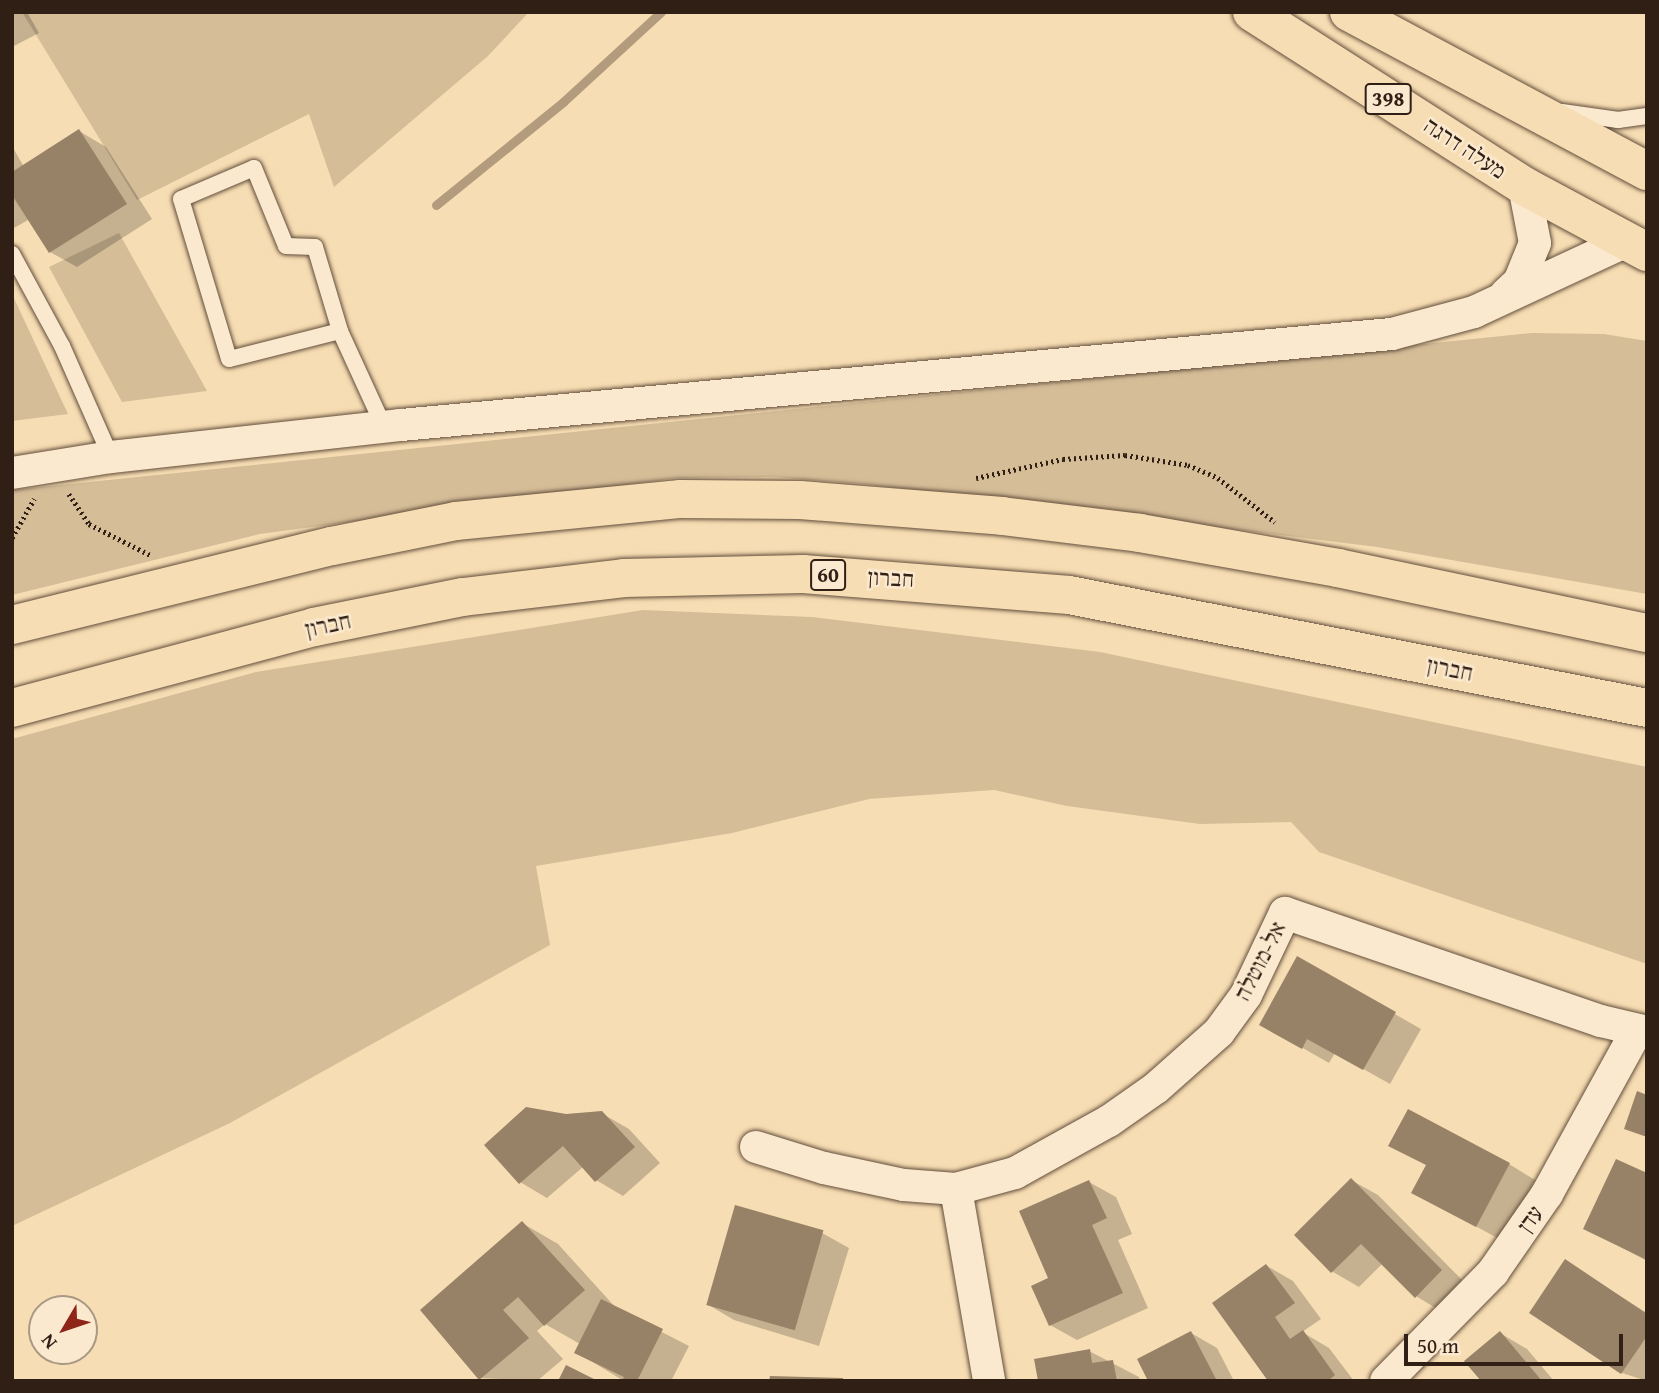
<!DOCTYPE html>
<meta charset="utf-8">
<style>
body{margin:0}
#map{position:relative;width:1659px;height:1393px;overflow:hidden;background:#f7ddb3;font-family:"Gentium Book Plus","Frank Ruhl Libre",serif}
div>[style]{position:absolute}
.green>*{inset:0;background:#d5bd98}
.shadow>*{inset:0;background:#0003}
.stream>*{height:9px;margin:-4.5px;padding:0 4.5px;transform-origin:4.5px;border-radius:4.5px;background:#b39c7d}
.building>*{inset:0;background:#978267;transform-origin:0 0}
.path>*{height:4.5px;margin-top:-2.25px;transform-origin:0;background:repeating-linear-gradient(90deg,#301f14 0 2px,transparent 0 5.5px)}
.roads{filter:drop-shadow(0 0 2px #624e3c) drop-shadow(0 0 2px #624e3c)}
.lane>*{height:16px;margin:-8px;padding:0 8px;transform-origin:8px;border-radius:8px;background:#fae9ce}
.street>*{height:32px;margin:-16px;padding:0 16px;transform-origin:16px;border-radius:16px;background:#fae9ce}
.primary>*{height:38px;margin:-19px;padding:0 19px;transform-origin:19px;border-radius:19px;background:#f7ddb3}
.highway>*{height:38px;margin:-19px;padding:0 19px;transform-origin:19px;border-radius:19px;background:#f7ddb3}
span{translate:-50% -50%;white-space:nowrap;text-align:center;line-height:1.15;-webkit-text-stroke:5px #fae9ce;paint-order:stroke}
.shield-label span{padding:2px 5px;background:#fae9ce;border:2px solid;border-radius:5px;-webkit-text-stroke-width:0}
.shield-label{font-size:21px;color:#301f14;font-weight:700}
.street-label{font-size:23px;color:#301f14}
.frame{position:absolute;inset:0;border:14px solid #301f14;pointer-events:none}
.north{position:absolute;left:28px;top:1295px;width:70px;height:70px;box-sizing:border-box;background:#fae9ce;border:2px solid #a99884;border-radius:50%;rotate:231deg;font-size:19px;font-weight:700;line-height:28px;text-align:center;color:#301f14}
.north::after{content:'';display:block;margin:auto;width:24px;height:32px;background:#8f2418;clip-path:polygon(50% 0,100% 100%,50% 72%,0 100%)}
.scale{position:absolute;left:1404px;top:1334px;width:219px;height:32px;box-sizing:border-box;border:4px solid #301f14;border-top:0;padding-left:9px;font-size:21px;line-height:24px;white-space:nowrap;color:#301f14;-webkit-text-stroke:5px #fae9ce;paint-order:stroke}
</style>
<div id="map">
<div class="green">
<div style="clip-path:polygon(22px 12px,529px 12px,488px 56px,334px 187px,309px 114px,137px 200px)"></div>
<div style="clip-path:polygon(119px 233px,207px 391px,122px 402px,49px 267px)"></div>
<div style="clip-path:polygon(12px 294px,68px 414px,12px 421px)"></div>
<div style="clip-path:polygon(1532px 333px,1604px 334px,1647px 341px,1647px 594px,1377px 547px,864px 484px,773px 477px,676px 478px,260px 534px,12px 595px,12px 490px)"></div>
<div style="clip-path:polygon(643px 610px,812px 617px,1100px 652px,1647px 767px,1647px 964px,1319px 852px,1291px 822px,1200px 824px,1067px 806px,994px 790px,869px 799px,732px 833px,536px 866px,550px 945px,230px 1123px,12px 1226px,12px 739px,256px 672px)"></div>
</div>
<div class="shadow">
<div style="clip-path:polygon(12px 12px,27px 12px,39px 33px,12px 47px)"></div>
<div style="clip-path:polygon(79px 131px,106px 147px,152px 219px,77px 267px,50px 252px,30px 219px,12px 229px,12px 146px,24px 167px)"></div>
<div style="clip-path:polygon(1298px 959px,1421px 1029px,1390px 1084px,1335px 1053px,1329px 1063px,1261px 1024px)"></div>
<div style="clip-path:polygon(601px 1113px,629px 1129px,660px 1163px,623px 1196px,596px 1180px,584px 1166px,547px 1198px,520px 1182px,566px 1116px)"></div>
<div style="clip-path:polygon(1509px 1164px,1535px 1180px,1503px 1241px,1440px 1207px)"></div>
<div style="clip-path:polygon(1647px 1175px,1647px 1261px,1585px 1228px)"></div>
<div style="clip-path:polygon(1351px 1180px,1378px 1195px,1468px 1286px,1442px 1312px,1416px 1296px,1383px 1263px,1359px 1287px,1333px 1272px,1296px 1235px)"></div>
<div style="clip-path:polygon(1089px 1182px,1116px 1197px,1132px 1234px,1118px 1240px,1148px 1308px,1077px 1340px,1050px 1325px,1051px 1279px)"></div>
<div style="clip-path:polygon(522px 1223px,558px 1244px,617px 1309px,689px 1346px,671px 1381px,624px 1381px,576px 1352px,580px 1344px,545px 1324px,537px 1331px,563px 1359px,537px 1381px,480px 1378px)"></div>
<div style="clip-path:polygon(822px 1233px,849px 1248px,819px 1346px,734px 1320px,707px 1304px)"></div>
<div style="clip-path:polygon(1565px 1261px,1647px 1313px,1647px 1381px,1622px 1373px,1532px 1312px)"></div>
<div style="clip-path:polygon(1267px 1266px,1293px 1281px,1321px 1319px,1302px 1332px,1329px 1348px,1354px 1381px,1270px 1381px)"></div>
<div style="clip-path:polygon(1191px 1333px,1217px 1348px,1234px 1381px,1150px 1381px)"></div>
<div style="clip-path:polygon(1500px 1333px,1527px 1349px,1554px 1381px,1483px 1381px)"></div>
<div style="clip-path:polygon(1089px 1351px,1139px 1377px,1140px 1381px,1039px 1381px)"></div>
</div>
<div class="stream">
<div style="left:436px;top:205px;width:164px;rotate:-39deg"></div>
<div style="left:563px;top:102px;width:133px;rotate:-42.6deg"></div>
</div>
<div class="building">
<div style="clip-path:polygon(79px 129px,127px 204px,49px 253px,12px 195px,12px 172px)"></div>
<div style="clip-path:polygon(1297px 956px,1396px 1012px,1363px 1070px,1307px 1039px,1302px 1049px,1259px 1025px)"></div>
<div style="clip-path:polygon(1637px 1091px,1647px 1095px,1647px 1137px,1624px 1129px)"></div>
<div style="clip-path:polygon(526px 1107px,566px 1114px,602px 1111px,635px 1147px,595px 1182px,563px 1146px,519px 1184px,484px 1145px)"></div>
<div style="clip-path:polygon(1408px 1109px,1510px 1163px,1476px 1227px,1411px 1193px,1426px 1165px,1388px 1146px)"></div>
<div style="clip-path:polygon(1616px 1159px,1647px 1173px,1647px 1260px,1583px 1229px)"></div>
<div style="clip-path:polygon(1351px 1178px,1442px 1270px,1415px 1298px,1361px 1244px,1331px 1273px,1294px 1235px)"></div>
<div style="clip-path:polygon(1089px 1180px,1107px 1218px,1092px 1225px,1123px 1293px,1049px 1326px,1031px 1286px,1048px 1278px,1019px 1211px)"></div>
<div style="left:735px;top:1205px;width:92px;height:104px;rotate:16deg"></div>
<div style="clip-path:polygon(522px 1221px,585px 1290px,544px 1326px,518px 1297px,503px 1310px,529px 1338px,479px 1380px,420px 1310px)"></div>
<div style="clip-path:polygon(1565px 1259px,1647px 1314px,1647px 1336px,1621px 1374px,1529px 1313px)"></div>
<div style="clip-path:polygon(1266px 1264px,1295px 1303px,1275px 1317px,1290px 1339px,1303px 1330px,1335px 1375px,1328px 1381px,1268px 1381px,1212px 1303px)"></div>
<div style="clip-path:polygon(601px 1299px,663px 1329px,637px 1381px,622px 1381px,624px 1377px,574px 1353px)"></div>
<div style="clip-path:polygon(1191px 1331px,1217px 1381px,1148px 1381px,1137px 1359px)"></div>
<div style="clip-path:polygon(1500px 1331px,1542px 1381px,1481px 1381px,1464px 1361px)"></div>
<div style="clip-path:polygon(1090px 1349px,1092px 1363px,1113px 1360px,1117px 1381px,1038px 1381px,1034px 1359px)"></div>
<div style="clip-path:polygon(566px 1365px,598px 1381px,558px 1381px)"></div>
<div style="clip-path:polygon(770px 1376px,843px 1378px,843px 1381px,769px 1381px)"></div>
</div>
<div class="path">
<div style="left:976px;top:478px;width:89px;rotate:-12.3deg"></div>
<div style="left:1063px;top:459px;width:62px;rotate:-3.7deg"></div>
<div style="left:1125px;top:455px;width:64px;rotate:9deg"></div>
<div style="left:1188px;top:465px;width:33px;rotate:23deg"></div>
<div style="left:1218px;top:478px;width:72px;rotate:37.7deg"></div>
<div style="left:69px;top:494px;width:36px;rotate:56deg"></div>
<div style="left:89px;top:524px;width:71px;rotate:26.9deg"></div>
<div style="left:12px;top:538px;width:45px;rotate:-60.6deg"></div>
</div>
<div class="roads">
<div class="lane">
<div style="left:1562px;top:112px;width:57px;rotate:8.1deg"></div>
<div style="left:1618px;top:120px;width:29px;rotate:-8deg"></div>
<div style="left:254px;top:168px;width:84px;rotate:67.7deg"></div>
<div style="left:286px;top:246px;width:29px;rotate:2deg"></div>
<div style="left:315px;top:247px;width:88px;rotate:73.4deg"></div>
<div style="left:340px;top:331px;width:114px;rotate:165.8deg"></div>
<div style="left:229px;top:359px;width:167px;rotate:-106.7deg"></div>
<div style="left:181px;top:199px;width:79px;rotate:-23deg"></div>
<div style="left:12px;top:254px;width:105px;rotate:61.5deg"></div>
<div style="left:62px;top:346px;width:121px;rotate:66.2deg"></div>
<div style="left:340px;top:331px;width:106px;rotate:65.4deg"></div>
</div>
<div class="street">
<div style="left:1506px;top:294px;width:18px;rotate:-43deg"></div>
<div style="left:1519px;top:282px;width:42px;rotate:-67.7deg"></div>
<div style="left:1535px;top:243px;width:58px;rotate:-100.9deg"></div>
<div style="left:12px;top:473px;width:100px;rotate:-9.2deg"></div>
<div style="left:111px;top:457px;width:292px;rotate:-6.3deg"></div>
<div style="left:401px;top:425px;width:995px;rotate:-5.25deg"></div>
<div style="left:1392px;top:334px;width:85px;rotate:-15deg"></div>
<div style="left:1474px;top:312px;width:166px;rotate:-24.9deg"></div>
<div style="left:756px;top:1147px;width:71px;rotate:17.2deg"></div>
<div style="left:824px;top:1168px;width:82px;rotate:12deg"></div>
<div style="left:904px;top:1185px;width:52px;rotate:4.4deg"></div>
<div style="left:956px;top:1189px;width:61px;rotate:-15.2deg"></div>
<div style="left:1015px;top:1173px;width:107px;rotate:-29deg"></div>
<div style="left:1109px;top:1121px;width:57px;rotate:-35.1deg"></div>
<div style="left:1156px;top:1088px;width:84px;rotate:-41.6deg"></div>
<div style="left:1219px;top:1032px;width:46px;rotate:-53.9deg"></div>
<div style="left:1246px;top:995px;width:91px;rotate:-64.6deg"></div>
<div style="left:1285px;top:913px;width:334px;rotate:18.9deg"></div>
<div style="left:1601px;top:1021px;width:47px;rotate:13.4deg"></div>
<div style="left:956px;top:1189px;width:195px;rotate:80.2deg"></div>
<div style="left:1386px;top:1381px;width:153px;rotate:-45.5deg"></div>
<div style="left:1493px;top:1272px;width:95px;rotate:-55.3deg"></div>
<div style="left:1547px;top:1194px;width:187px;rotate:-61.2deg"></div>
</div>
<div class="primary">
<div style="left:1252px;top:12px;width:323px;rotate:32.6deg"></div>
<div style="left:1524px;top:186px;width:140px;rotate:28.2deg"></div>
<div style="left:1349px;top:12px;width:338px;rotate:28.1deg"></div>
</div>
<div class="highway">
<div style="left:12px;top:625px;width:330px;rotate:-13.9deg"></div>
<div style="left:332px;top:546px;width:126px;rotate:-11.4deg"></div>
<div style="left:456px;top:521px;width:226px;rotate:-5.6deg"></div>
<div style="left:681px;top:499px;width:119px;rotate:0.5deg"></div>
<div style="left:800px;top:500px;width:203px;rotate:4.5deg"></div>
<div style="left:1002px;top:516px;width:139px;rotate:7deg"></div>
<div style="left:1140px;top:533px;width:201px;rotate:10deg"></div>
<div style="left:1338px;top:568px;width:316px;rotate:11.9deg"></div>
<div style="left:12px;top:708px;width:313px;rotate:-15deg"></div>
<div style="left:314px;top:627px;width:152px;rotate:-11.4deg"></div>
<div style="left:463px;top:597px;width:162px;rotate:-6.7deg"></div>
<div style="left:624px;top:578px;width:179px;rotate:-1.3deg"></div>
<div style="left:803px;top:574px;width:267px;rotate:4.5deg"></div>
<div style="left:1069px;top:595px;width:589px;rotate:11.06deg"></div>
</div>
</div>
<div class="shield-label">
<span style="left:1388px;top:99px">398</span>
<span style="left:828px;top:575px">60</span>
</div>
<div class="street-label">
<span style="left:1465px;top:148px;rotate:33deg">מעלה דרגה</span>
<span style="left:891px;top:578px;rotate:3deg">חברון</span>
<span style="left:328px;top:625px;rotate:-12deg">חברון</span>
<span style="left:1450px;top:669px;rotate:11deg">חברון</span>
<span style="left:1260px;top:961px;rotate:-63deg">אל-מוטלה</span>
<span style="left:1530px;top:1219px;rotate:-55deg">עדן</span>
</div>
<div class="frame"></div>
<div class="north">N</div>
<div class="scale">50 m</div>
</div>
